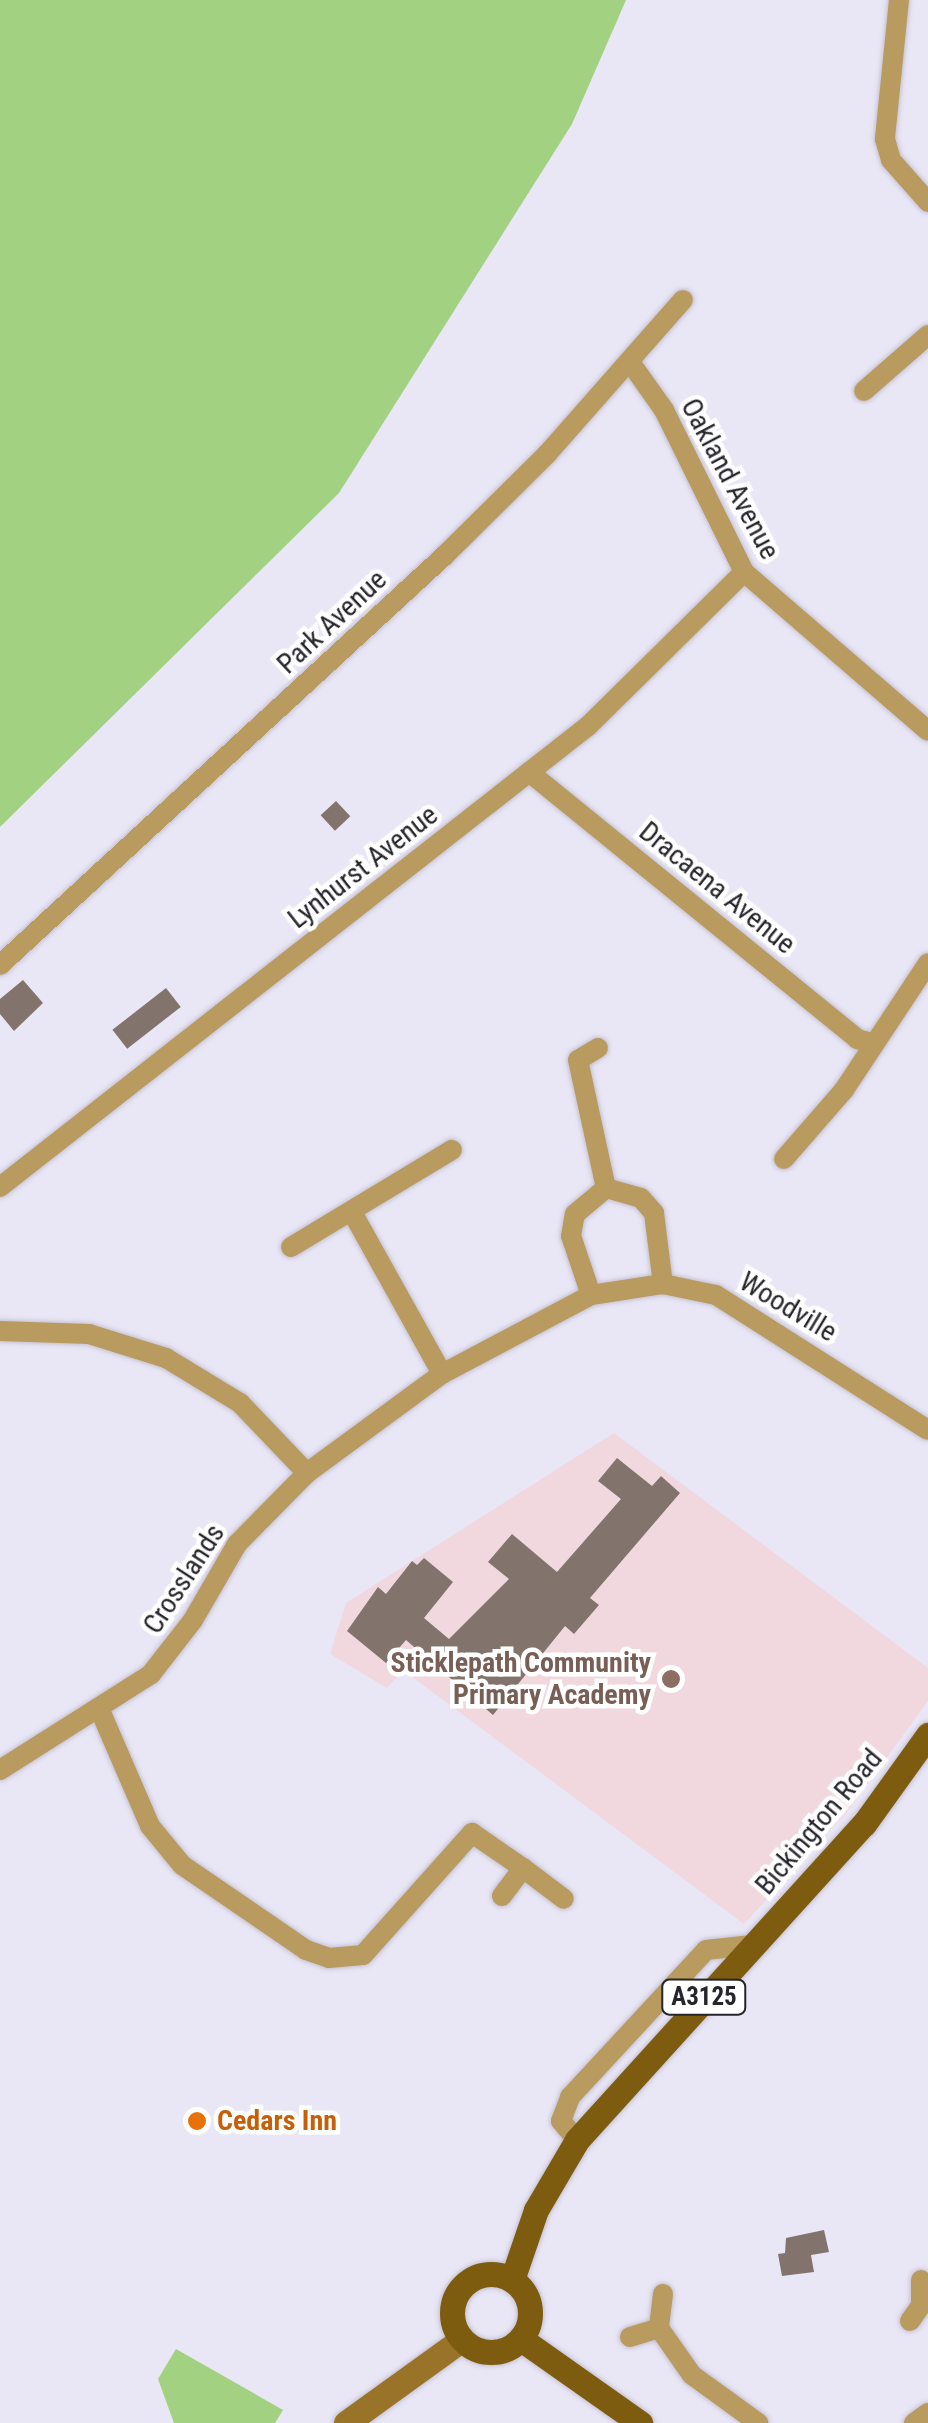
<!DOCTYPE html>
<style>
body{margin:0}
#map{position:relative;width:928px;height:2423px;overflow:hidden;background:#e9e6f6;font-family:"Roboto Condensed",sans-serif}
div>[style]{position:absolute}
.education>*{inset:0;background:#f1d7de}
.green>*{inset:0;background:#a2d181}
.building>*{inset:0;background:#82746c;transform-origin:0 0}
.roads{filter:drop-shadow(0 0 2px #c6c3d1) drop-shadow(0 0 2px #c6c3d1)}
.minor>*{height:20px;margin:-10px;padding:0 10px;transform-origin:10px;border-radius:10px;background:#b99a5f}
.secondary>*{height:25px;margin:-12.5px;padding:0 12.5px;transform-origin:12.5px;border-radius:12.5px;background:#997428}
.primary>*{height:25px;margin:-12.5px;padding:0 12.5px;transform-origin:12.5px;border-radius:12.5px;background:#7d5b0f}
.primary>.ring{margin:-12.5px;padding:0;box-sizing:content-box;background:none;border:25px solid #7d5b0f;border-radius:50%}
.dots>*{width:28px;height:28px;translate:-50% -50%;box-sizing:border-box;border:5px solid #fff;border-radius:50%}
span{translate:-50% -50%;white-space:nowrap;text-align:center;line-height:1.15;-webkit-text-stroke:9px #fff;paint-order:stroke}
.shield-label span{padding:2px 8px;background:#fff;border:2px solid;border-radius:8px;-webkit-text-stroke-width:0}
.shield-label{font-size:25px;color:#26252b;font-weight:700}
.street-label{font-size:28px;color:#26252b}
.education-label{font-size:28px;color:#785e54;font-weight:700}
.right{translate:-100% -50%;text-align:right}
.food-label{font-size:28px;color:#c56008;font-weight:700}
.left{translate:0 -50%;text-align:left}
</style>
<div id="map">
<div class="education">
<div style="clip-path:polygon(614px 1433px,928px 1668px,928px 1701px,847px 1812px,744px 1924px,403px 1670px,387px 1688px,330px 1654px,346px 1603px)"></div>
</div>
<div class="green">
<div style="clip-path:polygon(0 0,626px 0,572px 124px,339px 493px,0 827px)"></div>
<div style="clip-path:polygon(176px 2349px,283px 2410px,275px 2423px,174px 2423px,158px 2379px)"></div>
</div>
<div class="building">
<div style="left:336px;top:801px;width:21px;height:21px;rotate:47deg"></div>
<div style="clip-path:polygon(23px 980px,43px 1003px,14px 1031px,0 1014px,0 999px)"></div>
<div style="left:166px;top:988px;width:24px;height:68px;rotate:52deg"></div>
<div style="clip-path:polygon(617px 1458px,652px 1486px,661px 1476px,680px 1493px,590px 1598px,599px 1605px,574px 1634px,565px 1626px,493px 1715px,406px 1640px,386px 1663px,347px 1631px,378px 1587px,386px 1594px,412px 1561px,417px 1565px,424px 1558px,453px 1582px,424px 1618px,449px 1639px,509px 1579px,488px 1562px,512px 1534px,557px 1572px,621px 1499px,598px 1481px)"></div>
<div style="clip-path:polygon(824px 2230px,829px 2252px,811px 2255px,814px 2272px,782px 2276px,778px 2254px,785px 2253px,786px 2238px)"></div>
</div>
<div class="roads">
<div class="minor">
<div style="left:899px;top:0;width:140px;rotate:95.8deg"></div>
<div style="left:885px;top:139px;width:22px;rotate:74deg"></div>
<div style="left:891px;top:160px;width:56px;rotate:48.6deg"></div>
<div style="left:630px;top:362px;width:59px;rotate:54.7deg"></div>
<div style="left:664px;top:410px;width:181px;rotate:63.7deg"></div>
<div style="left:744px;top:572px;width:243px;rotate:40.8deg"></div>
<div style="left:864px;top:391px;width:85px;rotate:-41.2deg"></div>
<div style="left:529px;top:772px;width:423px;rotate:39.1deg"></div>
<div style="left:857px;top:1039px;width:16px;rotate:15deg"></div>
<div style="left:0;top:965px;width:604px;rotate:-42.65deg"></div>
<div style="left:444px;top:556px;width:146px;rotate:-44.7deg"></div>
<div style="left:548px;top:453px;width:204px;rotate:-48.6deg"></div>
<div style="left:598px;top:1048px;width:23px;rotate:149deg"></div>
<div style="left:578px;top:1060px;width:131px;rotate:77.7deg"></div>
<div style="left:784px;top:1159px;width:91px;rotate:-49deg"></div>
<div style="left:844px;top:1090px;width:152px;rotate:-56.5deg"></div>
<div style="left:0;top:1187px;width:747px;rotate:-38.1deg"></div>
<div style="left:588px;top:726px;width:219px;rotate:-44.6deg"></div>
<div style="left:352px;top:1212px;width:185px;rotate:60.9deg"></div>
<div style="left:291px;top:1247px;width:188px;rotate:-31.1deg"></div>
<div style="left:591px;top:1295px;width:62px;rotate:-108.7deg"></div>
<div style="left:571px;top:1236px;width:22px;rotate:-80deg"></div>
<div style="left:575px;top:1214px;width:40px;rotate:-40deg"></div>
<div style="left:606px;top:1188px;width:36px;rotate:16deg"></div>
<div style="left:641px;top:1198px;width:20px;rotate:49deg"></div>
<div style="left:654px;top:1213px;width:72px;rotate:82.8deg"></div>
<div style="left:0;top:1331px;width:89px;rotate:1.9deg"></div>
<div style="left:89px;top:1334px;width:81px;rotate:17.3deg"></div>
<div style="left:166px;top:1358px;width:87px;rotate:31.3deg"></div>
<div style="left:240px;top:1403px;width:97px;rotate:46.3deg"></div>
<div style="left:99px;top:1708px;width:129px;rotate:66.6deg"></div>
<div style="left:150px;top:1826px;width:50px;rotate:50.6deg"></div>
<div style="left:182px;top:1865px;width:150px;rotate:34.4deg"></div>
<div style="left:306px;top:1950px;width:24px;rotate:19deg"></div>
<div style="left:329px;top:1958px;width:34px;rotate:-5deg"></div>
<div style="left:363px;top:1955px;width:164px;rotate:-48.2deg"></div>
<div style="left:472px;top:1833px;width:62px;rotate:34.5deg"></div>
<div style="left:523px;top:1868px;width:35px;rotate:127deg"></div>
<div style="left:0;top:1770px;width:179px;rotate:-32.4deg"></div>
<div style="left:151px;top:1674px;width:68px;rotate:-52.1deg"></div>
<div style="left:193px;top:1620px;width:88px;rotate:-59.9deg"></div>
<div style="left:237px;top:1544px;width:100px;rotate:-45.4deg"></div>
<div style="left:307px;top:1473px;width:167px;rotate:-36.3deg"></div>
<div style="left:442px;top:1374px;width:169px;rotate:-27.9deg"></div>
<div style="left:591px;top:1295px;width:73px;rotate:-8.7deg"></div>
<div style="left:663px;top:1284px;width:54px;rotate:11.7deg"></div>
<div style="left:716px;top:1295px;width:251px;rotate:32.5deg"></div>
<div style="left:523px;top:1868px;width:51px;rotate:37.1deg"></div>
<div style="left:577px;top:2140px;width:25px;rotate:-130deg"></div>
<div style="left:561px;top:2121px;width:26px;rotate:-69deg"></div>
<div style="left:570px;top:2097px;width:200px;rotate:-47.2deg"></div>
<div style="left:706px;top:1950px;width:46px;rotate:-6.2deg"></div>
<div style="left:663px;top:2294px;width:34px;rotate:97deg"></div>
<div style="left:659px;top:2328px;width:57px;rotate:54.9deg"></div>
<div style="left:692px;top:2375px;width:82px;rotate:36deg"></div>
<div style="left:910px;top:2321px;width:19px;rotate:-55deg"></div>
<div style="left:921px;top:2305px;width:25px;rotate:-90deg"></div>
<div style="left:630px;top:2337px;width:30px;rotate:-17deg"></div>
<div style="left:914px;top:2423px;width:17px;rotate:-36deg"></div>
</div>
<div class="secondary">
<div style="left:346px;top:2423px;width:142px;rotate:-35.8deg"></div>
</div>
<div class="primary">
<div class="ring" style="left:452px;top:2274px;width:53px;height:53px"></div>
<div style="left:512px;top:2280px;width:74px;rotate:-71.1deg"></div>
<div style="left:536px;top:2210px;width:81px;rotate:-59.6deg"></div>
<div style="left:577px;top:2140px;width:427px;rotate:-47.8deg"></div>
<div style="left:864px;top:1824px;width:110px;rotate:-54.3deg"></div>
<div style="left:521px;top:2339px;width:146px;rotate:35.2deg"></div>
</div>
</div>
<div class="dots">
<div style="left:671px;top:1679px;background:#8d6e63"></div>
<div style="left:197px;top:2121px;background:#e8710a"></div>
</div>
<div class="shield-label">
<span style="left:704px;top:1997px">A3125</span>
</div>
<div class="street-label">
<span style="left:730px;top:479px;rotate:62deg">Oakland Avenue</span>
<span style="left:332px;top:622px;rotate:-43deg">Park Avenue</span>
<span style="left:363px;top:867px;rotate:-38deg">Lynhurst Avenue</span>
<span style="left:717px;top:888px;rotate:39deg">Dracaena Avenue</span>
<span style="left:788px;top:1307px;rotate:31deg">Woodville</span>
<span style="left:184px;top:1579px;rotate:-57deg">Crosslands</span>
<span style="left:819px;top:1822px;rotate:-50deg">Bickington Road</span>
</div>
<div class="education-label">
<span class="right" style="left:651px;top:1679px">Sticklepath Community<br>Primary Academy</span>
</div>
<div class="food-label">
<span class="left" style="left:217px;top:2121px">Cedars Inn</span>
</div>
</div>
